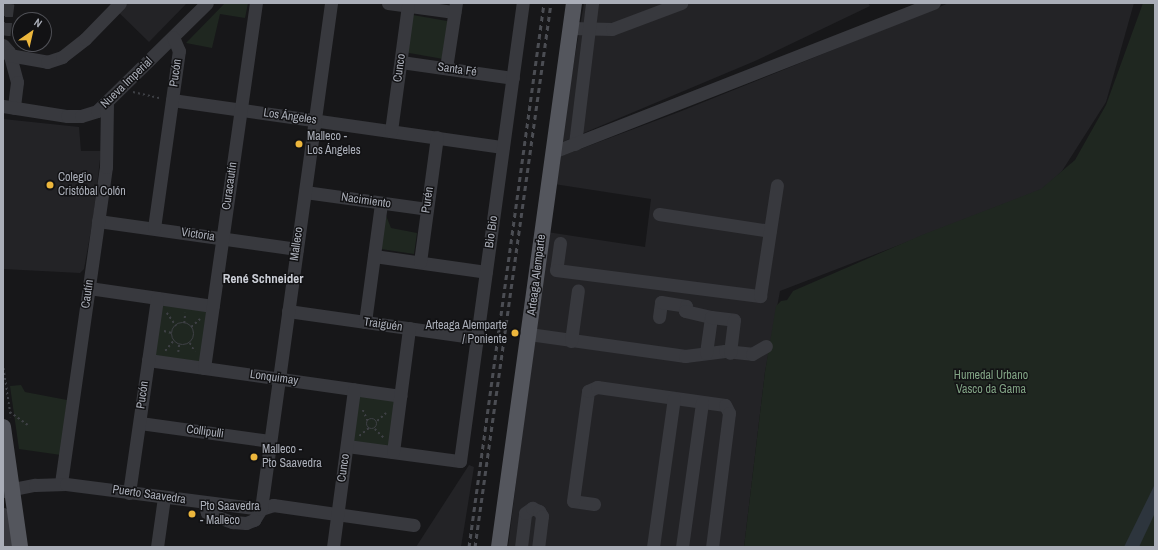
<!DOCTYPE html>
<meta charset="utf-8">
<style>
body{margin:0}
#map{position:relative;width:1158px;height:550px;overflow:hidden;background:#171719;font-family:"Archivo Narrow",sans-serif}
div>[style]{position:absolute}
.built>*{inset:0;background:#232326}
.green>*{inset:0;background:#1f2720;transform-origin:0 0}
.water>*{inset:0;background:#2d353d}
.minor-tunnel>*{height:13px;margin-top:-6.5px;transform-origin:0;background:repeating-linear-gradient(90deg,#343539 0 13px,transparent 0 19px)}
.path>*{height:1.5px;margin-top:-0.75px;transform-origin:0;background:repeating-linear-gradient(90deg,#3e4045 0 2px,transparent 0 5px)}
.path>.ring{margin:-0.75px;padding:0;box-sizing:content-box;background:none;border:1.5px solid #3e4045;border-radius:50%}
.minor>*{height:13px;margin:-6.5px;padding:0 6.5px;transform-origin:6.5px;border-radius:6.5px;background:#38393e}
.major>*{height:16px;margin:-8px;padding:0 8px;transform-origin:8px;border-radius:8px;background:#54565d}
.rail>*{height:3px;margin-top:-1.5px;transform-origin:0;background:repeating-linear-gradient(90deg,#4b4d53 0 5px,transparent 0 9px)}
.dots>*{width:11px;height:11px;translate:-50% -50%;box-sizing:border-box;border:2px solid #121214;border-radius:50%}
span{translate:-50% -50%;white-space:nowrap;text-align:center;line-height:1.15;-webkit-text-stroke:3px #121214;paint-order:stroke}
.street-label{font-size:12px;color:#aaaeb8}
.poi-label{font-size:12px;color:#aaaeb8}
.left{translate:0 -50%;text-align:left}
.right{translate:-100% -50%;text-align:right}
.park-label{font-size:12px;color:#81a384}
.neighbourhood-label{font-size:13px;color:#cacdd5;font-weight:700}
.frame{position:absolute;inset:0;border:4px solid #aaaeb8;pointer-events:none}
.north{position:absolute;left:12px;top:12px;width:40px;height:40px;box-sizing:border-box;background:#121214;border:1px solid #4f5056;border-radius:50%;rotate:34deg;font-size:11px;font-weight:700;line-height:16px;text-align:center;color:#aaaeb8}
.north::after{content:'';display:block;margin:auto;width:14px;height:18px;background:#ecb63c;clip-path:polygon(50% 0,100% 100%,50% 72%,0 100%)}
</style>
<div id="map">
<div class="built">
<div style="clip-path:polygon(109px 3px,187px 3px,149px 42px)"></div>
<div style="clip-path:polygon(584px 3px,868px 3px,870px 6px,755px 61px,560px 143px)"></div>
<div style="clip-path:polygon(949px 3px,1134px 3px,1106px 102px,1062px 171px,1042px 190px,780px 291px,765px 372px,744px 547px,508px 547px,547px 232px,645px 247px,651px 199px,554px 184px,559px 157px,679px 112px)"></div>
<div style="clip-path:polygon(3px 119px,79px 127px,81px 151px,101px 151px,93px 219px,84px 269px,80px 273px,3px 269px)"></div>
<div style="clip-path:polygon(469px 465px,474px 467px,461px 547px,416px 547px)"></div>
</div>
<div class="green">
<div style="clip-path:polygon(225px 3px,248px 3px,245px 18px,220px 14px,212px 48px,186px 43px)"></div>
<div style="clip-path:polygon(1143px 3px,1155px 3px,1155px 547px,744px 547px,765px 372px,776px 306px,781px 301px,787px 300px,793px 291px,922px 235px,1041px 189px,1062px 171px,1075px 160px,1106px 105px)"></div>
<div style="left:413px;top:15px;width:36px;height:38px;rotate:10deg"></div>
<div style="clip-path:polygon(385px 213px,391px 228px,417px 233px,414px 254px,381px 249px)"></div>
<div style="left:160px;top:304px;width:49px;height:52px;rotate:8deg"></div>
<div style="clip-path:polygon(21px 385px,25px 392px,67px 400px,61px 455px,19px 449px,10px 386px)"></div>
<div style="left:355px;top:393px;width:40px;height:49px;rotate:7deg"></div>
</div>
<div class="water">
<div style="clip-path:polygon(1155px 484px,1155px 513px,1139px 547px,1124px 547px)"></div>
</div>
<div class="minor-tunnel">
<div style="left:4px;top:35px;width:32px;rotate:-83deg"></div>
</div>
<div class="path">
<div style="left:133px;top:92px;width:28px;rotate:13deg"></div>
<div style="left:167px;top:313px;width:16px;rotate:55deg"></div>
<div style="left:184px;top:323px;width:10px;rotate:-84deg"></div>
<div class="ring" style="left:172px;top:323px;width:20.5px;height:20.5px"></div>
<div style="left:191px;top:327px;width:12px;rotate:-42deg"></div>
<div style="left:164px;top:331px;width:8px;rotate:14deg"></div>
<div style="left:190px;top:343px;width:10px;rotate:61deg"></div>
<div style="left:165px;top:351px;width:14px;rotate:-51deg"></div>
<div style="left:178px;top:352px;width:8px;rotate:-83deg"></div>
<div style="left:3px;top:363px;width:55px;rotate:81.6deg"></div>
<div style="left:363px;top:410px;width:12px;rotate:66deg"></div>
<div style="left:10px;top:412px;width:22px;rotate:36deg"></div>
<div class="ring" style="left:366.5px;top:418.5px;width:9.5px;height:9.5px"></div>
<div style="left:377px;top:421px;width:12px;rotate:-42deg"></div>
<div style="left:375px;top:429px;width:13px;rotate:45deg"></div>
<div style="left:359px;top:436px;width:13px;rotate:-39deg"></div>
</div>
<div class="minor">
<div style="left:388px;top:3px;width:67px;rotate:7.8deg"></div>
<div style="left:571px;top:28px;width:41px;rotate:1.4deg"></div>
<div style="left:612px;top:29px;width:74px;rotate:-20.6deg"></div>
<div style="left:3px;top:45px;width:9px;rotate:49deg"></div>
<div style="left:9px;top:52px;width:31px;rotate:75deg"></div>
<div style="left:17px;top:82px;width:26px;rotate:97deg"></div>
<div style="left:9px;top:55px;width:39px;rotate:10deg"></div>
<div style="left:47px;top:62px;width:16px;rotate:-18deg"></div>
<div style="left:62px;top:57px;width:29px;rotate:-38deg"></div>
<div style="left:85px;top:39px;width:50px;rotate:-45.8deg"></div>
<div style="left:401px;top:62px;width:113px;rotate:8.1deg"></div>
<div style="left:446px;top:68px;width:66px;rotate:-81.3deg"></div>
<div style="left:172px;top:100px;width:334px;rotate:8.1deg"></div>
<div style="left:3px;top:106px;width:65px;rotate:8.9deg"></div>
<div style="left:67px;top:116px;width:14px"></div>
<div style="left:81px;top:116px;width:17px;rotate:-17deg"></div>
<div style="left:97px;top:111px;width:154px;rotate:-44.5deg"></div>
<div style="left:391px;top:131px;width:126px;rotate:-82.3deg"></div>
<div style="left:575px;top:144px;width:142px;rotate:-83.1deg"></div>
<div style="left:553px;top:152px;width:409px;rotate:-21.4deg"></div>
<div style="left:305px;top:192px;width:123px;rotate:7.9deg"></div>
<div style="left:659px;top:214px;width:112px;rotate:8.7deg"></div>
<div style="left:98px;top:221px;width:201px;rotate:8deg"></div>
<div style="left:154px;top:228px;width:179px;rotate:-82deg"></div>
<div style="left:179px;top:51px;width:15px;rotate:-113deg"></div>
<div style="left:560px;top:243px;width:27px;rotate:98deg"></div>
<div style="left:556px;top:270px;width:206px;rotate:7.3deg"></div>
<div style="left:760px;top:296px;width:112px;rotate:-81.3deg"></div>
<div style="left:374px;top:256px;width:113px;rotate:8.1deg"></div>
<div style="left:420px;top:262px;width:126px;rotate:-82.3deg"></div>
<div style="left:89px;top:288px;width:125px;rotate:8.3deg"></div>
<div style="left:288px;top:311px;width:191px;rotate:8.1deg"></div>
<div style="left:659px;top:317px;width:15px;rotate:-82deg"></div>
<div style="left:661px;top:302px;width:25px;rotate:9deg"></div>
<div style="left:686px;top:306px;width:5px;rotate:101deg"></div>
<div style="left:685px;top:311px;width:27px;rotate:13deg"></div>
<div style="left:365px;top:322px;width:120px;rotate:-82.3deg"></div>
<div style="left:529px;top:334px;width:158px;rotate:8deg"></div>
<div style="left:685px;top:356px;width:40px;rotate:-7.1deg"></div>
<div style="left:725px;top:351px;width:27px;rotate:6deg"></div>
<div style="left:752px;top:354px;width:16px;rotate:-30deg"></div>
<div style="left:571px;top:341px;width:51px;rotate:-82.2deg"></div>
<div style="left:706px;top:353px;width:36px;rotate:-82deg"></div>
<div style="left:711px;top:317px;width:23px;rotate:7deg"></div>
<div style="left:734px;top:320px;width:33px;rotate:97deg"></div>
<div style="left:148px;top:360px;width:255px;rotate:8.1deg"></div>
<div style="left:204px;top:368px;width:369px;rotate:-81.9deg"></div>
<div style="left:140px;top:423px;width:131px;rotate:7.9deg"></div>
<div style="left:347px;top:446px;width:114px;rotate:7.6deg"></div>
<div style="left:460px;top:461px;width:462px;rotate:-82.2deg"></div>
<div style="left:393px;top:452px;width:125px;rotate:-82.6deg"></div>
<div style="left:61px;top:483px;width:319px;rotate:-81.9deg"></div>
<div style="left:106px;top:167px;width:63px;rotate:-89.1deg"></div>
<div style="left:3px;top:491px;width:33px;rotate:-11deg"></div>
<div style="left:35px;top:485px;width:31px;rotate:-2deg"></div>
<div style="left:66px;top:484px;width:197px;rotate:7.3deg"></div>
<div style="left:261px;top:509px;width:13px;rotate:-18deg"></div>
<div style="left:273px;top:505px;width:142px;rotate:8.1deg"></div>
<div style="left:129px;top:493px;width:197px;rotate:-81.8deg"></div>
<div style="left:204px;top:503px;width:10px;rotate:73deg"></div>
<div style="left:207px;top:513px;width:27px;rotate:20deg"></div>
<div style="left:232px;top:522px;width:14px;rotate:4deg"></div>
<div style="left:246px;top:523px;width:9px;rotate:-21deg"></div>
<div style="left:254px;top:520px;width:13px;rotate:-58deg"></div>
<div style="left:261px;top:509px;width:511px;rotate:-82.12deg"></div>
<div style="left:594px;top:504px;width:21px;rotate:-172deg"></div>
<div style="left:573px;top:501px;width:111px;rotate:-82.2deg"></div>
<div style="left:588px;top:391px;width:10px;rotate:-24deg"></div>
<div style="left:597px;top:387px;width:129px;rotate:8deg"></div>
<div style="left:725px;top:405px;width:9px;rotate:63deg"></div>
<div style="left:729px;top:413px;width:135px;rotate:97.2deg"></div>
<div style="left:3px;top:514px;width:33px;rotate:81deg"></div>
<div style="left:157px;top:547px;width:50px;rotate:-82deg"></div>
<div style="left:333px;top:547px;width:159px;rotate:-82.4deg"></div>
<div style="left:521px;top:547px;width:34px;rotate:-83deg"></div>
<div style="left:525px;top:513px;width:9px;rotate:-36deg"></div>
<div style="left:532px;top:508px;width:8px;rotate:23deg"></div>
<div style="left:539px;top:511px;width:6px;rotate:59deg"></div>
<div style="left:542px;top:516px;width:31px;rotate:97deg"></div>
<div style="left:653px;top:547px;width:150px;rotate:-82deg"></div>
<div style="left:682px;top:547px;width:146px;rotate:-82.1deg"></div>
</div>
<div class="major">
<div style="left:3px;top:427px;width:121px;rotate:81.9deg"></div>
<div style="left:499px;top:547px;width:549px;rotate:-82.15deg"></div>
</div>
<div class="rail">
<div style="left:469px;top:547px;width:549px;rotate:-82.15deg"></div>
<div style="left:475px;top:547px;width:549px;rotate:-82.05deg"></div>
</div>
<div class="dots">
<div style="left:299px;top:144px;background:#ecb63c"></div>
<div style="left:50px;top:185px;background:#ecb63c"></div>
<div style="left:515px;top:333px;background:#ecb63c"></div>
<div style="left:254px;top:457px;background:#ecb63c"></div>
<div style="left:192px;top:514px;background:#ecb63c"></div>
</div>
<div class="street-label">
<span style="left:400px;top:68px;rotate:-82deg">Cunco</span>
<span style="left:457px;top:70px;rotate:8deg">Santa Fé</span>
<span style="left:176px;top:73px;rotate:-82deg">Pucón</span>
<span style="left:127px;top:83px;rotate:-44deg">Nueva Imperial</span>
<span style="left:290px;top:117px;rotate:8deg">Los Ángeles</span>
<span style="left:230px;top:186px;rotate:-82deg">Curacautín</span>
<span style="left:428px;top:200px;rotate:-82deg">Purén</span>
<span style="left:366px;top:201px;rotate:8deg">Nacimiento</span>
<span style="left:492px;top:232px;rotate:-82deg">Bio Bio</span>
<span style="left:198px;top:235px;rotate:8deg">Victoria</span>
<span style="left:297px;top:244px;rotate:-82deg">Malleco</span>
<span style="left:537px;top:275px;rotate:-83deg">Arteaga Alemparte</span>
<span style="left:88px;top:294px;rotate:-82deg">Cautín</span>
<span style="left:383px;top:325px;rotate:8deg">Traiguén</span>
<span style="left:274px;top:378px;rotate:8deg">Lonquimay</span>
<span style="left:143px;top:395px;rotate:-82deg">Pucón</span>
<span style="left:205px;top:432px;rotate:8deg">Collipulli</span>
<span style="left:344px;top:468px;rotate:-82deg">Cunco</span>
<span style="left:149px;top:495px;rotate:8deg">Puerto Saavedra</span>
</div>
<div class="poi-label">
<span class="left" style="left:307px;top:144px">Malleco -<br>Los Ángeles</span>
<span class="left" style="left:58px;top:185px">Colegio<br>Cristóbal Colón</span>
<span class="right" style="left:507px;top:333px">Arteaga Alemparte<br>/ Poniente</span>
<span class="left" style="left:262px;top:457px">Malleco -<br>Pto Saavedra</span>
<span class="left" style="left:200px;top:514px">Pto Saavedra<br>- Malleco</span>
</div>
<div class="park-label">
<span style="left:991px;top:383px">Humedal Urbano<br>Vasco da Gama</span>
</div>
<div class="neighbourhood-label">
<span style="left:263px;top:279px">René Schneider</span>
</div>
<div class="frame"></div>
<div class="north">N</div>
</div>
